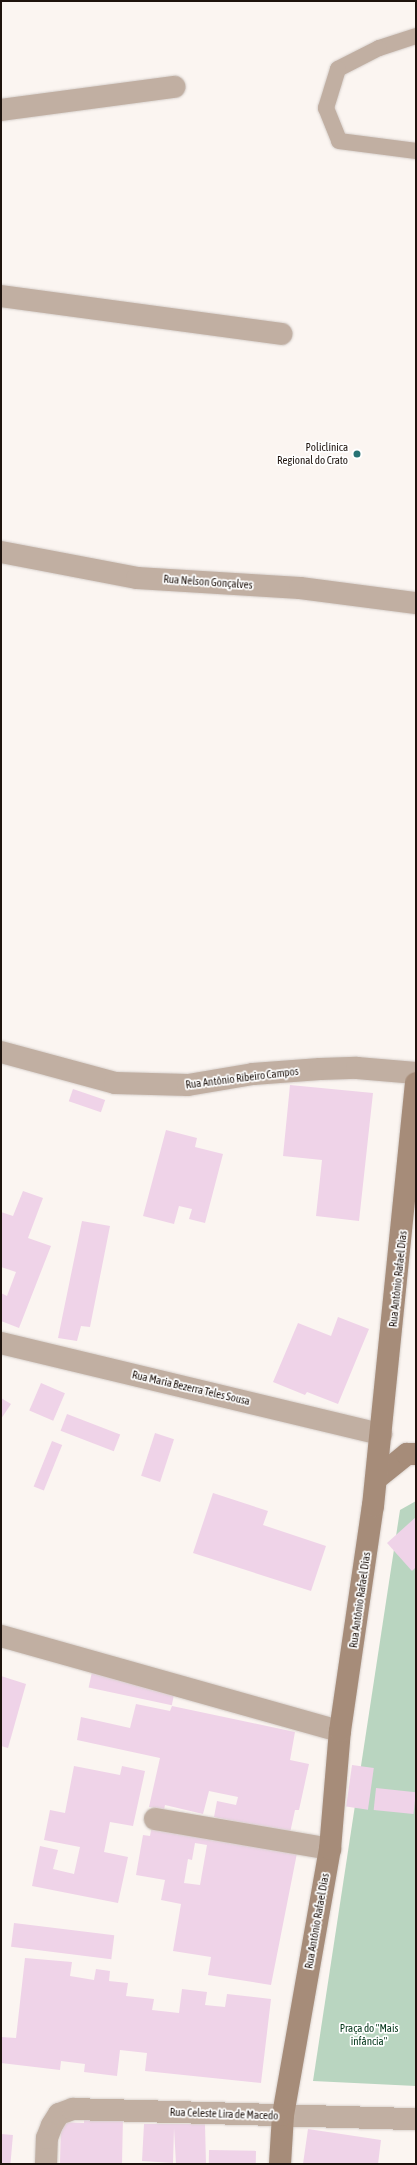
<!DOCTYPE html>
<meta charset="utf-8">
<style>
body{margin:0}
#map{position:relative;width:417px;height:2165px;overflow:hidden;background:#fbf5f1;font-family:"Asap Condensed",sans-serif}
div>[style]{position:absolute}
.green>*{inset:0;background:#b9d5c0}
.building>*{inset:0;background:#efd3e8;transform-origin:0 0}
.roads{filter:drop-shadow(0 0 1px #d8d1cd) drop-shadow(0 0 1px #d8d1cd)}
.lane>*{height:16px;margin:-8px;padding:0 8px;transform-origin:8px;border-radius:8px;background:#c1afa2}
.street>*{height:22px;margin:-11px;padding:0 11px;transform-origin:11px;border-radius:11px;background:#c1afa2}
.secondary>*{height:22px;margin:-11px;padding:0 11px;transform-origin:11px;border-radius:11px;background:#a68c79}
.dots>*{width:11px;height:11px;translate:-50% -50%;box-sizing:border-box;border:2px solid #fff;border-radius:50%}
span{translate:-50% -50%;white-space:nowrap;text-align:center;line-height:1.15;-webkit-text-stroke:3.5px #fff;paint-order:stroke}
.poi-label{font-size:11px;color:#1e130d}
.right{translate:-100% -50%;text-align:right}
.street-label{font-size:11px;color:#1e130d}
.park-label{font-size:11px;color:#033619}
.frame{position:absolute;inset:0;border:2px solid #1e130d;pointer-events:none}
</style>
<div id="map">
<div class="green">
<div style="clip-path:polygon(416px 1501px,416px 2086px,313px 2081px,400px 1510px)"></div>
</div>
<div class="building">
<div style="clip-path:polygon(290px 1085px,373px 1093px,359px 1221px,316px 1216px,322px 1160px,283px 1156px)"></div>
<div style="left:73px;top:1089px;width:34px;height:13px;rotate:19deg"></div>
<div style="clip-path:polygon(166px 1130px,197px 1138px,195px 1147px,223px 1154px,205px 1223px,189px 1219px,192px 1209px,179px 1206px,174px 1224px,143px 1216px)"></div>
<div style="clip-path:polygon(23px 1191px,43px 1198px,28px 1238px,51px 1246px,19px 1328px,1px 1321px,1px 1293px,7px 1296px,16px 1272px,1px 1267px,1px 1212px,13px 1216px)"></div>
<div style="clip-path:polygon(82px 1221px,110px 1226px,90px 1327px,81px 1326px,77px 1341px,58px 1338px)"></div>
<div style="clip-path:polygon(338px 1317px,369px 1329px,338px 1404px,307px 1392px,305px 1395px,273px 1382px,298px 1323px,331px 1336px)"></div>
<div style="left:41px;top:1383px;width:26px;height:30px;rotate:23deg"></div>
<div style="clip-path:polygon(1px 1398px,11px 1404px,1px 1419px)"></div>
<div style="left:67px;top:1414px;width:57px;height:18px;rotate:21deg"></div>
<div style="left:155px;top:1433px;width:20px;height:45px;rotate:18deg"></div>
<div style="left:52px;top:1441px;width:11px;height:49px;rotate:22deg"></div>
<div style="clip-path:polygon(213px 1493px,268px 1511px,263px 1525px,326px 1546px,311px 1591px,193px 1553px)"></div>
<div style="clip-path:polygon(416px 1517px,416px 1567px,412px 1571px,387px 1543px)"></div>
<div style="left:93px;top:1667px;width:85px;height:21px;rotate:12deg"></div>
<div style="clip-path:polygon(1px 1676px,26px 1684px,8px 1748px,1px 1746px)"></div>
<div style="clip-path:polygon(136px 1704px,170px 1711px,172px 1706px,295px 1732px,290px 1760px,309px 1764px,299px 1810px,295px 1810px,290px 1833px,214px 1817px,217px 1801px,236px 1805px,238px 1797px,209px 1791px,203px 1814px,165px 1805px,164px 1810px,149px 1807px,160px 1758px,77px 1740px,81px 1717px,130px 1728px)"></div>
<div style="left:352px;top:1765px;width:22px;height:42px;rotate:8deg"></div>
<div style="clip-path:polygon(74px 1766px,120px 1775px,122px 1766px,145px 1771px,133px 1826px,110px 1822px,104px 1852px,128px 1857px,118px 1903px,32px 1886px,40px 1846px,58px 1850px,53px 1869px,74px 1874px,80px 1847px,44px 1840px,50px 1810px,65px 1813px)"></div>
<div style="left:376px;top:1788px;width:40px;height:22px;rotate:6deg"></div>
<div style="clip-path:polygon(evenodd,152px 1825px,298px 1848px,271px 1985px,208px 1975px,211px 1957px,173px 1951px,181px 1904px,161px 1900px,165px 1880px,136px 1875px,143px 1835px,150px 1836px,152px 1825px,195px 1843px,207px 1845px,200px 1885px,184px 1883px,188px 1859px,192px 1860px,195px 1843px)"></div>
<div style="left:14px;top:1923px;width:101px;height:24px;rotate:7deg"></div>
<div style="clip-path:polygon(25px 1958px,72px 1962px,70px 1976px,94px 1980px,96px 1969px,110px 1971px,109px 1981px,128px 1983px,126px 1996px,154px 1999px,152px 2010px,179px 2013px,182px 1989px,207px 1992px,205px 2005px,225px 2007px,227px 1994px,271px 1999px,261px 2083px,145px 2071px,147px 2053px,120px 2050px,117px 2076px,84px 2072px,85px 2064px,61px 2061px,60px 2070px,1px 2063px,1px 2037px,16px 2038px)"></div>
<div style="clip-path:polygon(84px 2114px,123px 2116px,122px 2164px,60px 2164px,61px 2122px,84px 2123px)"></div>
<div style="clip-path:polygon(144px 2124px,205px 2124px,206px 2164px,176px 2164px,174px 2128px,173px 2163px,142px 2161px)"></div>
<div style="clip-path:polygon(308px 2129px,381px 2140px,378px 2164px,303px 2164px)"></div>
<div style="left:1px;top:2134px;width:12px;height:30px;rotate:5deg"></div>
<div style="left:209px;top:2150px;width:47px;height:14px;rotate:1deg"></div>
</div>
<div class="roads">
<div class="lane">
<div style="left:416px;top:36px;width:39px;rotate:162deg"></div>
<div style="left:379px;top:48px;width:46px;rotate:152.9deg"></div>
<div style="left:338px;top:69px;width:41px;rotate:107.1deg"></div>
<div style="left:326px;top:108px;width:35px;rotate:68deg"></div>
<div style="left:339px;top:141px;width:78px;rotate:7.4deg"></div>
</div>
<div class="street">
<div style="left:1px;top:110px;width:175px;rotate:-7.6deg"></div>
<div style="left:1px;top:296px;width:283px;rotate:7.7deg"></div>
<div style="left:1px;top:552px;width:138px;rotate:10.8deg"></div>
<div style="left:137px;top:578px;width:163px;rotate:3.5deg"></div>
<div style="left:300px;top:588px;width:117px;rotate:7.4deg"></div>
<div style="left:1px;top:1052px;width:118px;rotate:15.2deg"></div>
<div style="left:115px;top:1083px;width:73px;rotate:1.6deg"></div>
<div style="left:188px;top:1085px;width:66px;rotate:-9.6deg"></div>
<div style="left:253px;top:1074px;width:67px;rotate:-4.3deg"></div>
<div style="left:320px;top:1069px;width:37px;rotate:-2deg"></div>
<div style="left:357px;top:1068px;width:59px;rotate:4.8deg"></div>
<div style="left:1px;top:1343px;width:391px;rotate:13.5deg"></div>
<div style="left:1px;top:1636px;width:352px;rotate:15.7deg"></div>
<div style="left:155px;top:1819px;width:178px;rotate:9.7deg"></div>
<div style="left:46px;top:2164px;width:26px;rotate:-88deg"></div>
<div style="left:47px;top:2138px;width:14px;rotate:-69deg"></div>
<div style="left:52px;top:2125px;width:13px;rotate:-58deg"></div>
<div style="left:59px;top:2114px;width:15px;rotate:-20deg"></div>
<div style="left:73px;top:2109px;width:343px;rotate:1.7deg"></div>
</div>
<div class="secondary">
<div style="left:376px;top:1479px;width:40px;rotate:-39deg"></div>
<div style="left:407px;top:1454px;width:9px"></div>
<div style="left:280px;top:2164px;width:49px;rotate:-86.5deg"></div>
<div style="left:283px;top:2115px;width:270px;rotate:-80deg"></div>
<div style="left:330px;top:1849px;width:118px;rotate:-85.2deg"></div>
<div style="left:340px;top:1731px;width:227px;rotate:-81.7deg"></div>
<div style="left:373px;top:1506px;width:425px;rotate:-84.2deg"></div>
</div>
</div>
<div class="dots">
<div style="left:357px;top:454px;background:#287375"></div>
</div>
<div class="poi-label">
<span class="right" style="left:348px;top:454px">Policlínica<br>Regional do Crato</span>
</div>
<div class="street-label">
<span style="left:208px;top:582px;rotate:4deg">Rua Nelson Gonçalves</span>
<span style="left:242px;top:1078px;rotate:-7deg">Rua Antônio Ribeiro Campos</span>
<span style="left:398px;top:1279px;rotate:-84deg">Rua Antônio Rafael Dias</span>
<span style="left:191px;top:1388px;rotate:13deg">Rua Maria Bezerra Teles Sousa</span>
<span style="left:360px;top:1600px;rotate:-82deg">Rua Antônio Rafael Dias</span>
<span style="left:317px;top:1921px;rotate:-80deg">Rua Antônio Rafael Dias</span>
<span style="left:224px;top:2114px;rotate:2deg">Rua Celeste Lira de Macedo</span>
</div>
<div class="park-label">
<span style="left:369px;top:2035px">Praça do ''Mais<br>infância''</span>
</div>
<div class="frame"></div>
</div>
